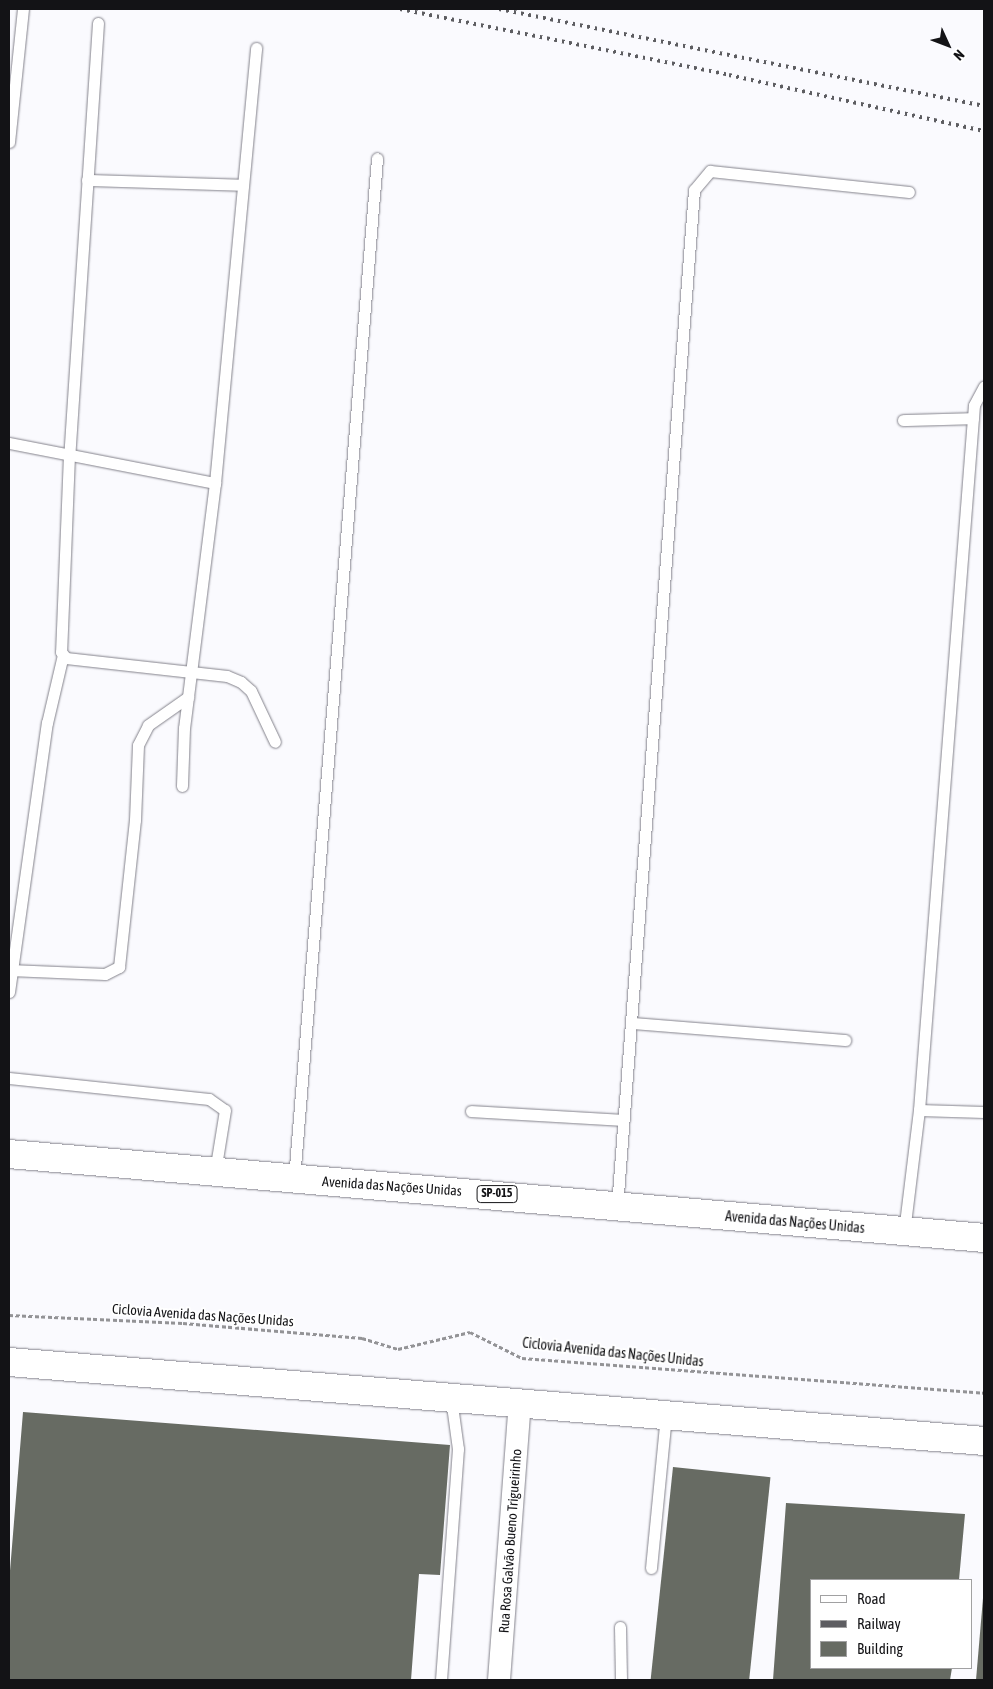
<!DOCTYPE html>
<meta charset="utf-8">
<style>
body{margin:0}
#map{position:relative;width:993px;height:1689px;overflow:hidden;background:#fafafe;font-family:"Asap Condensed",sans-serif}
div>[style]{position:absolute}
.building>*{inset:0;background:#676b63;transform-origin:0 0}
.path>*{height:3px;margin-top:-1.5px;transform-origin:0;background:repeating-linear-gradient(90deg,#939396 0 4px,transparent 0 6.5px)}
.roads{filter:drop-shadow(0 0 1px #83828b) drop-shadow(0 0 1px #83828b)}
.service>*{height:11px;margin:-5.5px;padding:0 5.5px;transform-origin:5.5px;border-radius:5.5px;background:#fff}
.minor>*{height:22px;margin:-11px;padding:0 11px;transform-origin:11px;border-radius:11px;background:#fff}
.trunk>*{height:28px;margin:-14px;padding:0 14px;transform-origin:14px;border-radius:14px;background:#fff}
.rail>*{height:4px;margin-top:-2px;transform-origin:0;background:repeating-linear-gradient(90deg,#5d5d61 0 2.5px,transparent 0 7.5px)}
span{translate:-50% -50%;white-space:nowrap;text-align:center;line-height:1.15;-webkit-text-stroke:4px #fff;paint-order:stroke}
.shield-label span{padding:1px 4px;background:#fff;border:1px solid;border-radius:4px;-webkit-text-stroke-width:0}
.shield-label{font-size:12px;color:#131316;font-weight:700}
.street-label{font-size:14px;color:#131316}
.frame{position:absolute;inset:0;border:10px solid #131316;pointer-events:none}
.legend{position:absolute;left:810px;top:1579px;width:162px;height:90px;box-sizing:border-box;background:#fff;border:1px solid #a1a1a2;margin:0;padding:6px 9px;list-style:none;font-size:15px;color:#131316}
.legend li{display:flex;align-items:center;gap:10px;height:25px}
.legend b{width:25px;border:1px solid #a1a1a2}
.north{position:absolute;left:923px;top:20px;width:50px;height:50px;-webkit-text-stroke:4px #fff;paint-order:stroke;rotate:133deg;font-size:14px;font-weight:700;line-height:20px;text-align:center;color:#131316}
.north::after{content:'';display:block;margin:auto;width:18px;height:22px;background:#131316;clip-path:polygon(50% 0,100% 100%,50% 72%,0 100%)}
</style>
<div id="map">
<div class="building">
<i style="clip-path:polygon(23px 1412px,450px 1445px,440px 1575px,419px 1574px,411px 1680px,9px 1680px,9px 1583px)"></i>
<i style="left:673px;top:1467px;width:98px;height:214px;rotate:6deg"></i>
<i style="clip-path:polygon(786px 1503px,965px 1514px,959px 1580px,812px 1580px,812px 1668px,952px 1668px,950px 1680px,773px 1680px)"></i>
<i style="clip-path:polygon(983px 1598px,984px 1680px,976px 1680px)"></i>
</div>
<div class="path">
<i style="left:9px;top:1315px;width:174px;rotate:2.6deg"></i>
<i style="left:183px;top:1323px;width:180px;rotate:4.8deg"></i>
<i style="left:362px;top:1338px;width:38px;rotate:17deg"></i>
<i style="left:398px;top:1349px;width:74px;rotate:-13.3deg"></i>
<i style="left:470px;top:1332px;width:58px;rotate:26.6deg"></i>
<i style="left:522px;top:1358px;width:463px;rotate:4.3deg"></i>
</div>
<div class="roads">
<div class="service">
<i style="left:98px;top:23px;width:433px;rotate:93.8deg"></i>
<i style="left:69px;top:455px;width:197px;rotate:92.3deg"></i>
<i style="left:61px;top:652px;width:8px;rotate:50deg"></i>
<i style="left:66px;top:658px;width:162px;rotate:6.4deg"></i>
<i style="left:227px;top:676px;width:15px;rotate:23deg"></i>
<i style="left:241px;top:682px;width:13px;rotate:42deg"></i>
<i style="left:251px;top:691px;width:56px;rotate:64.8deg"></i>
<i style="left:9px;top:142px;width:134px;rotate:-84deg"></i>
<i style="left:87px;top:180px;width:156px;rotate:1.8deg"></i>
<i style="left:903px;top:420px;width:70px;rotate:-1.6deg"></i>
<i style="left:9px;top:443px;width:210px;rotate:11deg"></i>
<i style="left:215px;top:483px;width:247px;rotate:97.2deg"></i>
<i style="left:184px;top:728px;width:58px;rotate:92deg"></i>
<i style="left:215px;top:483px;width:437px;rotate:-84.6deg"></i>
<i style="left:9px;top:970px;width:96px;rotate:2.4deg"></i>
<i style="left:105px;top:974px;width:16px;rotate:-27deg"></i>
<i style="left:119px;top:967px;width:148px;rotate:-83.8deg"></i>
<i style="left:135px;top:820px;width:75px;rotate:-87.7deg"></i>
<i style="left:138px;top:745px;width:22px;rotate:-63deg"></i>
<i style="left:148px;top:725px;width:49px;rotate:-35deg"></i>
<i style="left:9px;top:992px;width:272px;rotate:-82deg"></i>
<i style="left:47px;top:723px;width:70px;rotate:-76.8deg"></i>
<i style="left:632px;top:1023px;width:214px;rotate:4.6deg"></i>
<i style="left:9px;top:1078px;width:201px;rotate:6deg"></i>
<i style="left:209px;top:1099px;width:19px;rotate:35deg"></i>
<i style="left:225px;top:1110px;width:63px;rotate:99.2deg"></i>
<i style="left:919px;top:1110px;width:707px;rotate:-85.54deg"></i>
<i style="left:974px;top:405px;width:21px;rotate:-62deg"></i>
<i style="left:471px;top:1111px;width:152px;rotate:3.4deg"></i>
<i style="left:294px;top:1179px;width:1024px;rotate:-85.35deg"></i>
<i style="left:617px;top:1207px;width:1020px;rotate:-85.67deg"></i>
<i style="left:694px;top:190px;width:25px;rotate:-50deg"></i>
<i style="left:710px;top:171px;width:200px;rotate:6deg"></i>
<i style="left:904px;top:1232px;width:123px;rotate:-83deg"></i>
<i style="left:919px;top:1110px;width:65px;rotate:1.8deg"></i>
<i style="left:651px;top:1568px;width:155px;rotate:-84.4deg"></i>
<i style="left:620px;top:1627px;width:53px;rotate:88.9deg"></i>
<i style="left:441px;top:1680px;width:232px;rotate:-85.8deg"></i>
<i style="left:458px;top:1449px;width:51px;rotate:-97.8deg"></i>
</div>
<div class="minor">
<i style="left:499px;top:1680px;width:279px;rotate:-85.7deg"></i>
</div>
<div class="trunk">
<i style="left:9px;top:1154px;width:979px;rotate:4.92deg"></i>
<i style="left:9px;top:1362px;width:978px;rotate:4.63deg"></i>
</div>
</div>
<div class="rail">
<i style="left:400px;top:9px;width:336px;rotate:11.3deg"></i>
<i style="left:729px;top:75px;width:261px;rotate:12.4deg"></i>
<i style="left:499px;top:9px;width:495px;rotate:11.3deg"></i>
</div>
<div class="shield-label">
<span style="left:497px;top:1194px">SP-015</span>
</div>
<div class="street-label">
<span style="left:392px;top:1186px;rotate:4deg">Avenida das Nações Unidas</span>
<span style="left:795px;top:1222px;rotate:5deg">Avenida das Nações Unidas</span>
<span style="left:203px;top:1315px;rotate:4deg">Ciclovia Avenida das Nações Unidas</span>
<span style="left:613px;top:1352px;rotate:6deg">Ciclovia Avenida das Nações Unidas</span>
<span style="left:510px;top:1541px;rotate:-86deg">Rua Rosa Galvão Bueno Trigueirinho</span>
</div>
<div class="frame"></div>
<ul class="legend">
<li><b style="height:6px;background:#fff"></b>Road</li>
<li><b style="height:6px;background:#5d5d61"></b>Railway</li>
<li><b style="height:14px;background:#676b63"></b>Building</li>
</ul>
<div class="north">N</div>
</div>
